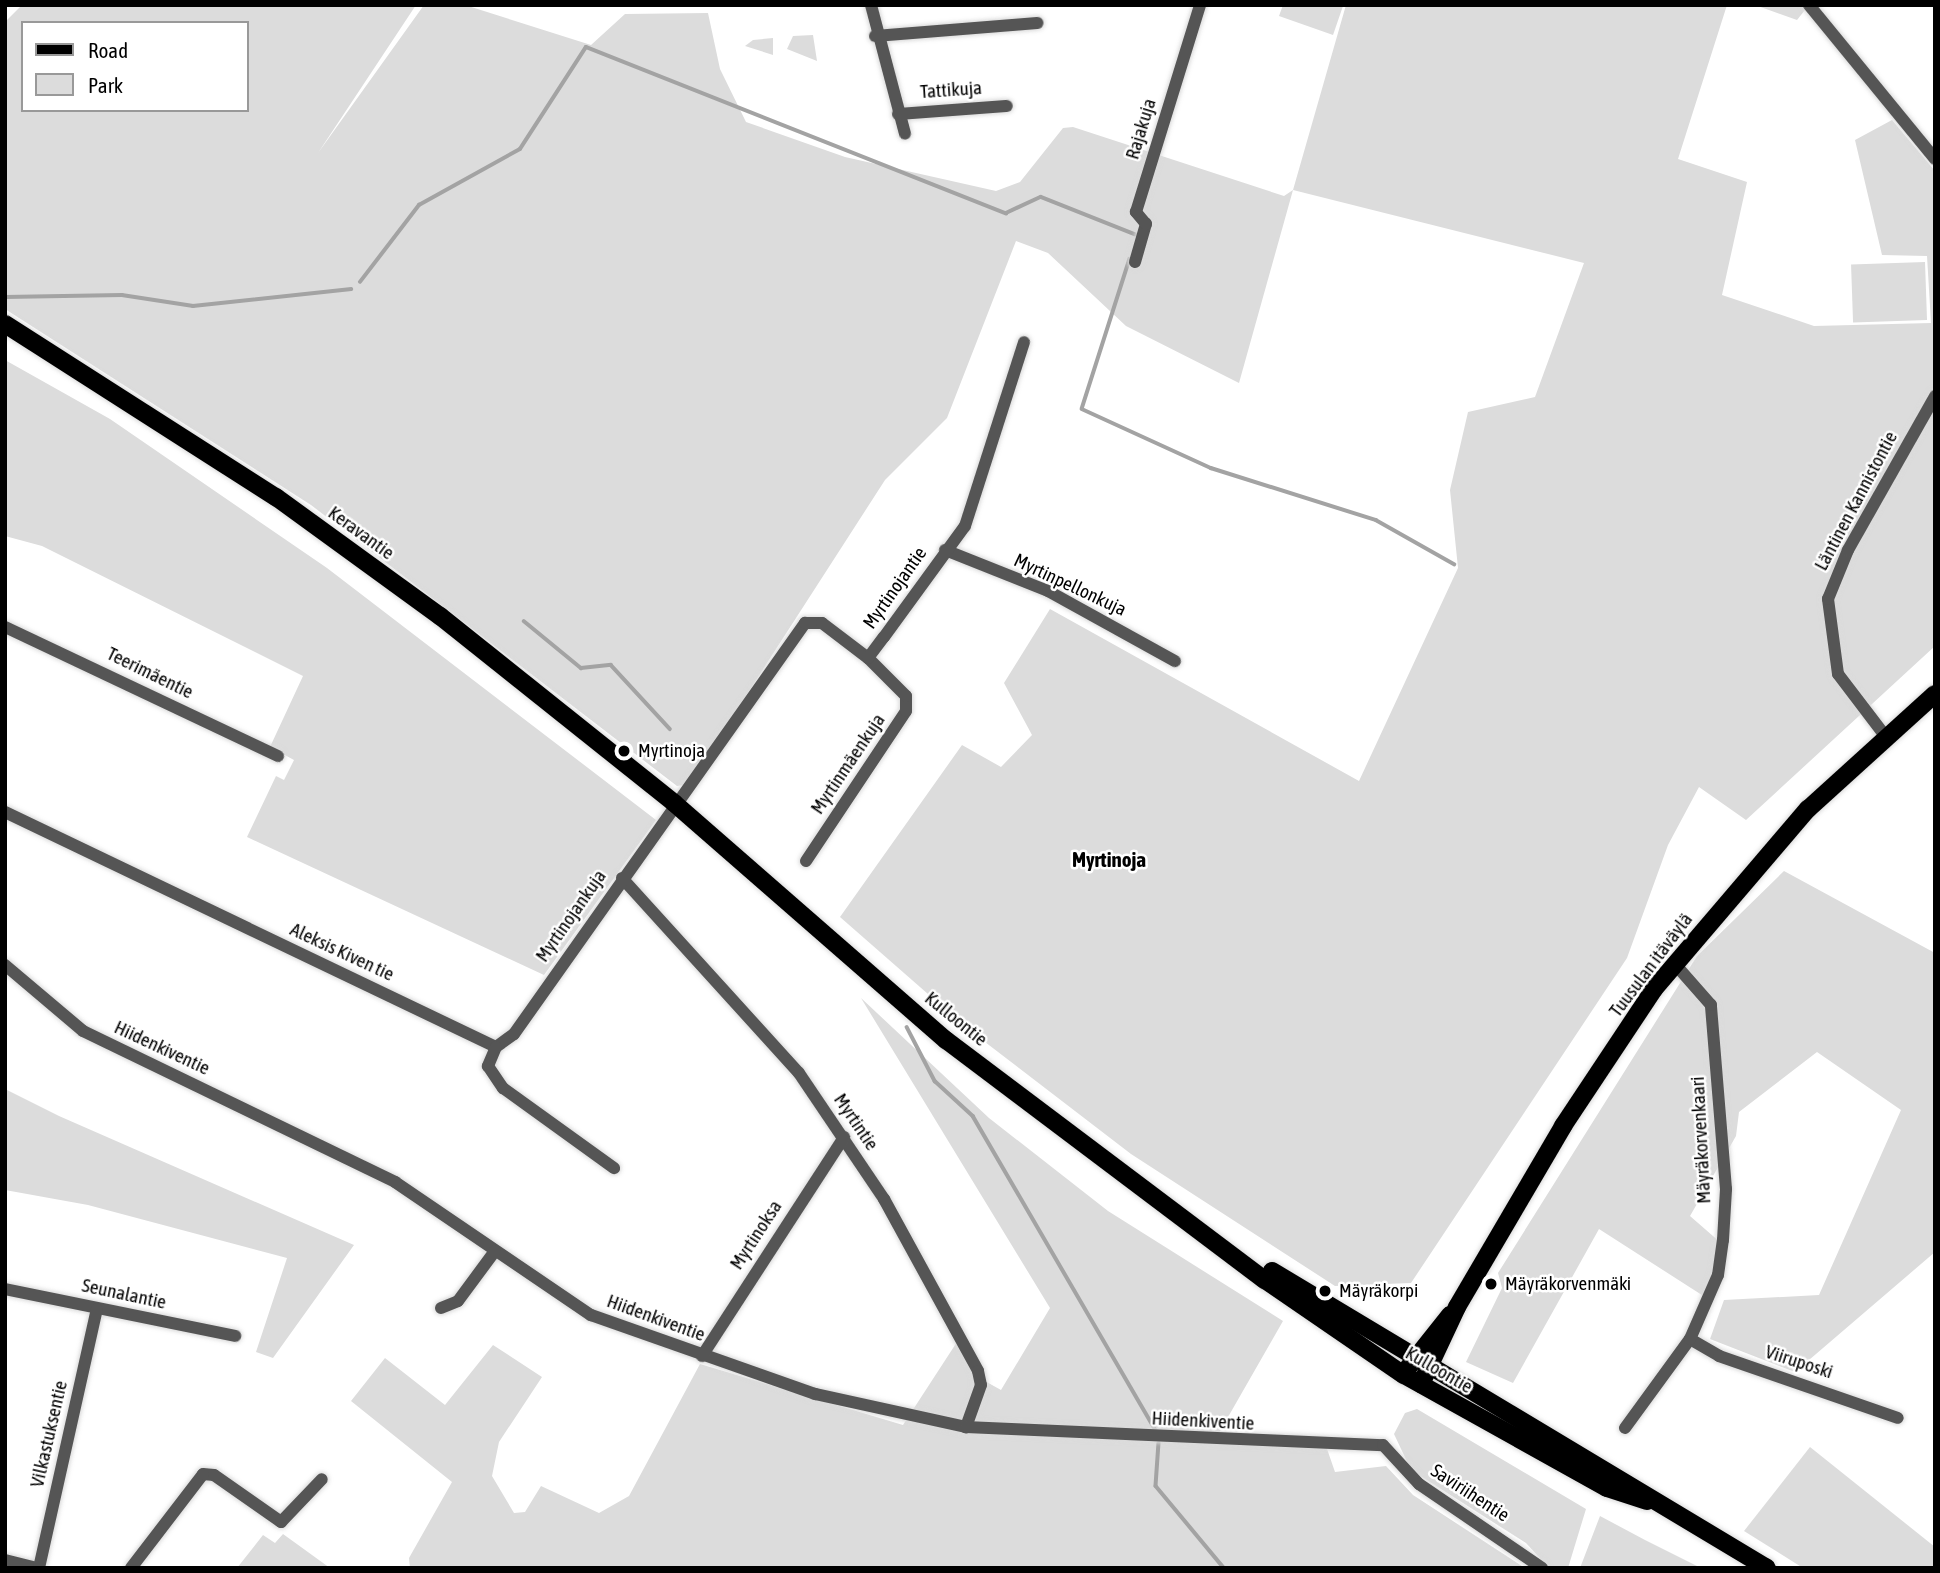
<!DOCTYPE html>
<meta charset="utf-8">
<style>
body{margin:0}
#map{position:relative;width:1940px;height:1573px;overflow:hidden;background:#fff;font-family:"Asap Condensed",sans-serif}
div>[style]{position:absolute}
.green>*{inset:0;background:#dcdcdc;transform-origin:0 0}
.stream>*{height:3.5px;margin:-1.75px;padding:0 1.75px;transform-origin:1.75px;border-radius:1.75px;background:#a3a3a3}
.roads{filter:drop-shadow(0 0 2px #dbdbdb) drop-shadow(0 0 2px #dbdbdb)}
.street>*{height:12px;margin:-6px;padding:0 6px;transform-origin:6px;border-radius:6px;background:#555}
.primary>*{height:18px;margin:-9px;padding:0 9px;transform-origin:9px;border-radius:9px;background:#000}
.dots>*{width:19px;height:19px;translate:-50% -50%;box-sizing:border-box;border:4px solid #fff;border-radius:50%}
span{translate:-50% -50%;white-space:nowrap;text-align:center;line-height:1.15;-webkit-text-stroke:5px #fff;paint-order:stroke}
.street-label{font-size:19px;color:#000}
.poi-label{font-size:19px;color:#000}
.left{translate:0 -50%;text-align:left}
.neighbourhood-label{font-size:21px;color:#000;font-weight:700}
.frame{position:absolute;inset:0;border:7px solid #000;pointer-events:none}
.legend{position:absolute;left:21px;top:21px;width:228px;height:91px;box-sizing:border-box;background:#fff;border:2px solid #999;margin:0;padding:9px 12px;list-style:none;font-size:21px;color:#000}
.legend li{display:flex;align-items:center;gap:14px;height:35px}
.legend b{width:35px;border:2px solid #999}
</style>
<div id="map">
<div class="green">
<i style="clip-path:polygon(evenodd,22px 5px,416px 5px,318px 153px,424px 5px,465px 5px,591px 45px,625px 14px,708px 13px,720px 69px,746px 122px,845px 157px,996px 191px,1020px 182px,1063px 128px,1073px 127px,1284px 196px,1293px 190px,1346px 5px,1727px 5px,1678px 159px,1747px 182px,1722px 295px,1814px 326px,1931px 323px,1927px 256px,1882px 255px,1855px 140px,1892px 120px,1935px 171px,1935px 646px,1746px 820px,1699px 787px,1668px 845px,1627px 958px,1411px 1283px,1335px 1286px,1131px 1154px,968px 1029px,840px 917px,962px 745px,1001px 767px,1032px 735px,1004px 683px,1050px 609px,1359px 781px,1458px 568px,1450px 490px,1468px 412px,1535px 397px,1584px 263px,1293px 190px,1239px 383px,1126px 326px,1048px 253px,1016px 241px,947px 418px,885px 480px,689px 784px,677px 786px,311px 505px,5px 309px,5px 22px,22px 5px,23px 23px,247px 23px,247px 110px,23px 110px,23px 23px)"></i>
<i style="clip-path:polygon(1283px 5px,1342px 5px,1343px 6px,1333px 35px,1279px 16px)"></i>
<i style="clip-path:polygon(1755px 5px,1809px 5px,1797px 20px)"></i>
<i style="clip-path:polygon(813px 35px,817px 61px,787px 49px,793px 36px)"></i>
<i style="clip-path:polygon(773px 38px,773px 55px,745px 46px,753px 40px)"></i>
<i style="left:1925px;top:262px;width:58px;height:74px;rotate:88deg"></i>
<i style="clip-path:polygon(5px 360px,110px 419px,327px 568px,656px 820px,544px 975px,247px 837px,276px 776px,284px 780px,294px 760px,270px 747px,303px 676px,42px 546px,5px 536px)"></i>
<i style="clip-path:polygon(1784px 871px,1935px 953px,1935px 1252px,1795px 1372px,1710px 1339px,1724px 1300px,1819px 1295px,1901px 1110px,1817px 1052px,1739px 1112px,1736px 1136px,1690px 1216px,1721px 1243px,1705px 1297px,1599px 1229px,1513px 1383px,1466px 1362px,1502px 1288px,1498px 1273px,1697px 956px)"></i>
<i style="clip-path:polygon(861px 998px,989px 1118px,1108px 1211px,1283px 1321px,1216px 1438px,1326px 1446px,1335px 1472px,1386px 1466px,1413px 1495px,1525px 1568px,410px 1568px,409px 1558px,452px 1482px,351px 1401px,385px 1358px,445px 1405px,493px 1345px,542px 1377px,499px 1442px,492px 1476px,514px 1513px,525px 1512px,541px 1486px,599px 1513px,629px 1496px,700px 1364px,903px 1425px,957px 1342px,974px 1375px,1001px 1390px,1050px 1308px)"></i>
<i style="clip-path:polygon(5px 1089px,59px 1116px,354px 1245px,273px 1358px,256px 1352px,287px 1258px,88px 1205px,5px 1190px)"></i>
<i style="clip-path:polygon(1417px 1409px,1586px 1509px,1568px 1568px,1549px 1568px,1526px 1543px,1411px 1470px,1394px 1434px,1405px 1413px)"></i>
<i style="clip-path:polygon(1810px 1447px,1935px 1547px,1935px 1568px,1803px 1568px,1744px 1531px)"></i>
<i style="clip-path:polygon(1600px 1516px,1645px 1540px,1701px 1568px,1580px 1568px)"></i>
<i style="clip-path:polygon(283px 1534px,330px 1568px,237px 1568px,263px 1535px,275px 1543px)"></i>
</div>
<div class="stream">
<i style="left:1130px;top:259px;width:157px;rotate:107.7deg"></i>
<i style="left:1082px;top:409px;width:142px;rotate:24.6deg"></i>
<i style="left:1211px;top:468px;width:173px;rotate:17.5deg"></i>
<i style="left:1376px;top:520px;width:90px;rotate:29.4deg"></i>
<i style="left:360px;top:282px;width:97px;rotate:-52.5deg"></i>
<i style="left:419px;top:205px;width:115px;rotate:-29deg"></i>
<i style="left:520px;top:149px;width:121px;rotate:-57.1deg"></i>
<i style="left:586px;top:47px;width:452px;rotate:21.6deg"></i>
<i style="left:1006px;top:213px;width:38px;rotate:-25deg"></i>
<i style="left:1041px;top:197px;width:103px;rotate:21.6deg"></i>
<i style="left:5px;top:297px;width:117px;rotate:-1deg"></i>
<i style="left:122px;top:295px;width:72px;rotate:8.8deg"></i>
<i style="left:193px;top:306px;width:159px;rotate:-6.1deg"></i>
<i style="left:524px;top:621px;width:74px;rotate:39.5deg"></i>
<i style="left:581px;top:668px;width:30px;rotate:-6deg"></i>
<i style="left:611px;top:665px;width:87px;rotate:47.3deg"></i>
<i style="left:907px;top:1027px;width:61px;rotate:62.6deg"></i>
<i style="left:935px;top:1081px;width:52px;rotate:42.6deg"></i>
<i style="left:973px;top:1116px;width:364px;rotate:59.8deg"></i>
<i style="left:1159px;top:1443px;width:43px;rotate:94deg"></i>
<i style="left:1156px;top:1486px;width:107px;rotate:50.3deg"></i>
</div>
<div class="roads">
<div class="street">
<i style="left:871px;top:5px;width:133px;rotate:75.2deg"></i>
<i style="left:1809px;top:5px;width:199px;rotate:50.7deg"></i>
<i style="left:875px;top:36px;width:163px;rotate:-4.6deg"></i>
<i style="left:898px;top:114px;width:109px;rotate:-4.2deg"></i>
<i style="left:1135px;top:262px;width:40px;rotate:-74deg"></i>
<i style="left:1146px;top:224px;width:16px;rotate:-130deg"></i>
<i style="left:1136px;top:212px;width:217px;rotate:-72.8deg"></i>
<i style="left:945px;top:550px;width:111px;rotate:21.7deg"></i>
<i style="left:1048px;top:591px;width:145px;rotate:28.9deg"></i>
<i style="left:5px;top:627px;width:302px;rotate:25.3deg"></i>
<i style="left:1886px;top:737px;width:79px;rotate:-127.3deg"></i>
<i style="left:1838px;top:674px;width:76px;rotate:-97.6deg"></i>
<i style="left:1828px;top:599px;width:53px;rotate:-67.8deg"></i>
<i style="left:1848px;top:550px;width:177px;rotate:-60.5deg"></i>
<i style="left:5px;top:812px;width:544px;rotate:25.58deg"></i>
<i style="left:806px;top:861px;width:180px;rotate:-56.3deg"></i>
<i style="left:906px;top:711px;width:15px;rotate:-90deg"></i>
<i style="left:906px;top:696px;width:54px;rotate:-135deg"></i>
<i style="left:622px;top:878px;width:263px;rotate:47.8deg"></i>
<i style="left:799px;top:1073px;width:152px;rotate:56deg"></i>
<i style="left:884px;top:1199px;width:196px;rotate:61.3deg"></i>
<i style="left:978px;top:1371px;width:14px;rotate:78deg"></i>
<i style="left:981px;top:1385px;width:45px;rotate:109.7deg"></i>
<i style="left:5px;top:965px;width:102px;rotate:40.2deg"></i>
<i style="left:83px;top:1031px;width:347px;rotate:25.8deg"></i>
<i style="left:395px;top:1182px;width:237px;rotate:34.2deg"></i>
<i style="left:591px;top:1315px;width:238px;rotate:19.4deg"></i>
<i style="left:815px;top:1394px;width:155px;rotate:12.3deg"></i>
<i style="left:966px;top:1427px;width:417px;rotate:2.5deg"></i>
<i style="left:1383px;top:1445px;width:53px;rotate:47.3deg"></i>
<i style="left:1419px;top:1484px;width:149px;rotate:34.3deg"></i>
<i style="left:496px;top:1047px;width:22px;rotate:-36deg"></i>
<i style="left:514px;top:1034px;width:504px;rotate:-54.7deg"></i>
<i style="left:805px;top:623px;width:17px"></i>
<i style="left:822px;top:623px;width:58px;rotate:37.3deg"></i>
<i style="left:868px;top:658px;width:26px;rotate:-53deg"></i>
<i style="left:884px;top:637px;width:137px;rotate:-53.9deg"></i>
<i style="left:965px;top:526px;width:193px;rotate:-72.2deg"></i>
<i style="left:496px;top:1047px;width:21px;rotate:113deg"></i>
<i style="left:488px;top:1066px;width:27px;rotate:56deg"></i>
<i style="left:503px;top:1088px;width:137px;rotate:35.8deg"></i>
<i style="left:5px;top:1289px;width:235px;rotate:11.5deg"></i>
<i style="left:441px;top:1308px;width:18px;rotate:-22deg"></i>
<i style="left:458px;top:1301px;width:62px;rotate:-53.5deg"></i>
<i style="left:1690px;top:1339px;width:34px;rotate:30deg"></i>
<i style="left:1719px;top:1356px;width:189px;rotate:19.1deg"></i>
<i style="left:702px;top:1356px;width:261px;rotate:-57deg"></i>
<i style="left:1625px;top:1428px;width:110px;rotate:-53.9deg"></i>
<i style="left:1690px;top:1339px;width:70px;rotate:-66.4deg"></i>
<i style="left:1718px;top:1275px;width:35px;rotate:-82deg"></i>
<i style="left:1723px;top:1240px;width:51px;rotate:-86.6deg"></i>
<i style="left:1726px;top:1189px;width:185px;rotate:-94.7deg"></i>
<i style="left:1711px;top:1005px;width:55px;rotate:-131.3deg"></i>
<i style="left:5px;top:1560px;width:33px;rotate:14deg"></i>
<i style="left:39px;top:1568px;width:265px;rotate:-77.4deg"></i>
<i style="left:131px;top:1568px;width:118px;rotate:-52.5deg"></i>
<i style="left:203px;top:1474px;width:11px;rotate:5deg"></i>
<i style="left:214px;top:1475px;width:82px;rotate:35deg"></i>
<i style="left:281px;top:1522px;width:59px;rotate:-46.4deg"></i>
</div>
<div class="primary">
<i style="left:5px;top:324px;width:322px;rotate:32.6deg"></i>
<i style="left:276px;top:497px;width:203px;rotate:36deg"></i>
<i style="left:440px;top:616px;width:300px;rotate:38.6deg"></i>
<i style="left:674px;top:803px;width:361px;rotate:41.1deg"></i>
<i style="left:946px;top:1040px;width:399px;rotate:37deg"></i>
<i style="left:1265px;top:1280px;width:168px;rotate:34.4deg"></i>
<i style="left:1404px;top:1375px;width:232px;rotate:29.1deg"></i>
<i style="left:1607px;top:1488px;width:42px;rotate:18deg"></i>
<i style="left:1272px;top:1271px;width:577px;rotate:30.96deg"></i>
<i style="left:1407px;top:1369px;width:69px;rotate:-51.5deg"></i>
<i style="left:1421px;top:1384px;width:85px;rotate:-64.9deg"></i>
<i style="left:1457px;top:1307px;width:210px;rotate:-59.6deg"></i>
<i style="left:1563px;top:1126px;width:164px;rotate:-56.4deg"></i>
<i style="left:1654px;top:989px;width:237px;rotate:-49.5deg"></i>
<i style="left:1808px;top:809px;width:171px;rotate:-42.2deg"></i>
</div>
</div>
<div class="dots">
<i style="left:624px;top:751px;background:#000"></i>
<i style="left:1491px;top:1284px;background:#000"></i>
<i style="left:1325px;top:1291px;background:#000"></i>
</div>
<div class="street-label">
<span style="left:951px;top:90px;rotate:-4deg">Tattikuja</span>
<span style="left:1141px;top:129px;rotate:-73deg">Rajakuja</span>
<span style="left:1856px;top:501px;rotate:-62deg">Läntinen Kannistontie</span>
<span style="left:361px;top:533px;rotate:36deg">Keravantie</span>
<span style="left:1070px;top:585px;rotate:25deg">Myrtinpellonkuja</span>
<span style="left:895px;top:588px;rotate:-55deg">Myrtinojantie</span>
<span style="left:150px;top:673px;rotate:26deg">Teerimäentie</span>
<span style="left:848px;top:764px;rotate:-56deg">Myrtinmäenkuja</span>
<span style="left:571px;top:916px;rotate:-55deg">Myrtinojankuja</span>
<span style="left:342px;top:952px;rotate:25deg">Aleksis Kiven tie</span>
<span style="left:1651px;top:965px;rotate:-53deg">Tuusulan itäväylä</span>
<span style="left:956px;top:1019px;rotate:39deg">Kulloontie</span>
<span style="left:162px;top:1048px;rotate:25deg">Hiidenkiventie</span>
<span style="left:856px;top:1122px;rotate:56deg">Myrtintie</span>
<span style="left:1701px;top:1140px;rotate:-93deg">Mäyräkorvenkaari</span>
<span style="left:756px;top:1235px;rotate:-57deg">Myrtinoksa</span>
<span style="left:124px;top:1294px;rotate:12deg">Seunalantie</span>
<span style="left:656px;top:1318px;rotate:20deg">Hiidenkiventie</span>
<span style="left:1799px;top:1362px;rotate:18deg">Viiruposki</span>
<span style="left:1439px;top:1370px;rotate:30deg">Kulloontie</span>
<span style="left:1203px;top:1421px;rotate:3deg">Hiidenkiventie</span>
<span style="left:49px;top:1434px;rotate:-77deg">Vilkastuksentie</span>
<span style="left:1470px;top:1493px;rotate:33deg">Saviriihentie</span>
</div>
<div class="poi-label">
<span class="left" style="left:638px;top:751px">Myrtinoja</span>
<span class="left" style="left:1505px;top:1284px">Mäyräkorvenmäki</span>
<span class="left" style="left:1339px;top:1291px">Mäyräkorpi</span>
</div>
<div class="neighbourhood-label">
<span style="left:1109px;top:859px">Myrtinoja</span>
</div>
<div class="frame"></div>
<ul class="legend">
<li><b style="height:9px;background:#000"></b>Road</li>
<li><b style="height:19px;background:#dcdcdc"></b>Park</li>
</ul>
</div>
